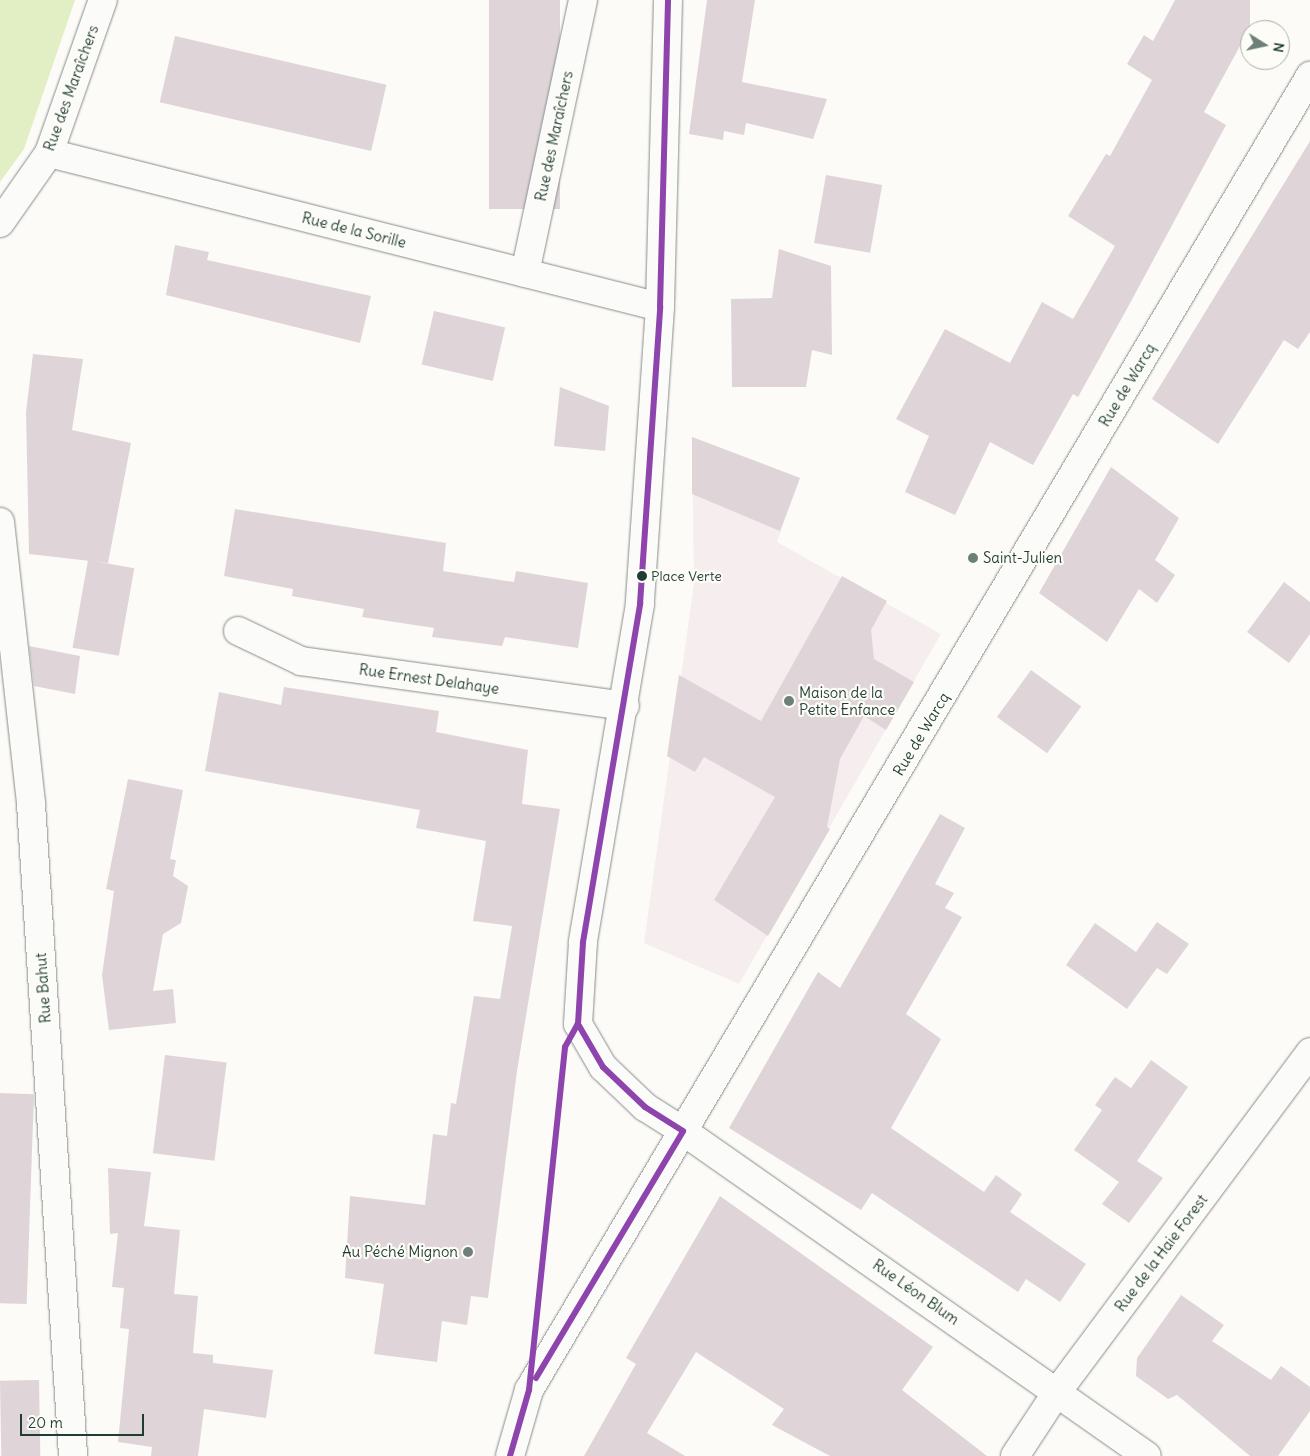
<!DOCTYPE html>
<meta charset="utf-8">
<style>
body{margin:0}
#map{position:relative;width:1310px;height:1456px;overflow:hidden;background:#fcfbf8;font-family:Delius,sans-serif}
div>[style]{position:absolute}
.built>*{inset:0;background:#f6edef}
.green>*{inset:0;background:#e2efc5}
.building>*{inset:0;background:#dfd5d9;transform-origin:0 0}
.roads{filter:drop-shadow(0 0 1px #888d8a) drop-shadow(0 0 1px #888d8a)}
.street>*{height:28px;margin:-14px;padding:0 14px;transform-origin:14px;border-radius:14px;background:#fbfbf9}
.secondary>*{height:28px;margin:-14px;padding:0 14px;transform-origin:14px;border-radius:14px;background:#fbfbf9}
.bus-1>*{height:6px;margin:-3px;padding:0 3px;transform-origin:3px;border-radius:3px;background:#8e44ad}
.dots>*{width:14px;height:14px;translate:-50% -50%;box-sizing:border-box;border:2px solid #fdfcf7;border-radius:50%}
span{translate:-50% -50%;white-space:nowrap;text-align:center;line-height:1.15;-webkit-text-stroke:4.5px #fdfcf7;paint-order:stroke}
.bus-label{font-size:14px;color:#1f3d34}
.left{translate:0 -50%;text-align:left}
.street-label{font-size:15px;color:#1f3d34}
.poi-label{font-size:15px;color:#1f3d34}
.right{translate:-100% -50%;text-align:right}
.north{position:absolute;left:1240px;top:20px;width:50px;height:50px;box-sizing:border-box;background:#fdfcf7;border:1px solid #a4b0a9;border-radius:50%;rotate:100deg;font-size:14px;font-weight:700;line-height:20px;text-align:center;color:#1f3d34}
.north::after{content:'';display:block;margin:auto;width:18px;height:22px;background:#6c8079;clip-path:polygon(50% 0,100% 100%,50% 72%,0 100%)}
.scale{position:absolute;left:20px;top:1414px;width:124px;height:22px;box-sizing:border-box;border:2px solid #1f3d34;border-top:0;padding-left:6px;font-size:15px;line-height:18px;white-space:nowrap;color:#1f3d34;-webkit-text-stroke:4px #fdfcf7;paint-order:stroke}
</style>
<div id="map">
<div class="built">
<i style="clip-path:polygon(692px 437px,800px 478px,777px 542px,941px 634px,739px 984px,644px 943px,694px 583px)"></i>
</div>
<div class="green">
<i style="clip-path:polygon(0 0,75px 0,24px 149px,0 182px)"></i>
</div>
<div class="building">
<i style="left:489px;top:0;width:71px;height:209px"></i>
<i style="clip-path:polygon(707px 0,755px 0,742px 82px,827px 99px,813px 139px,746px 123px,744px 135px,724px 131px,723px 140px,689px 134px)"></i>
<i style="clip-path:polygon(1175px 0,1250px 0,1250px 51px,1240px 46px,1204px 112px,1226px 125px,1128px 307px,1078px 397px,1073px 394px,1033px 465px,990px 442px,955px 515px,905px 492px,929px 436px,896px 419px,945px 329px,1010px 363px,1042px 302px,1073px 319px,1115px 246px,1068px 216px,1106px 154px,1110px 156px,1152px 80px,1127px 64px,1144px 35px,1153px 41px)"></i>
<i style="left:175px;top:36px;width:217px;height:68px;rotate:13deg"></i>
<i style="clip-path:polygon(1310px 141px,1310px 332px,1298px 349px,1284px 340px,1218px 444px,1152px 399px)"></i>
<i style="left:826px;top:175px;width:57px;height:69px;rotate:10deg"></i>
<i style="clip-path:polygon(175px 245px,209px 252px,207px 260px,371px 296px,360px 343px,166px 295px)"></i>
<i style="clip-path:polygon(779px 249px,831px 266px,832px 355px,812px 350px,806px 387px,732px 387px,731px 299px,772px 298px)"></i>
<i style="left:434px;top:311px;width:73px;height:55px;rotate:13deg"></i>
<i style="clip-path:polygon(33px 354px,83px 359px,72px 430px,131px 443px,108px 563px,29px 554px,26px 412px)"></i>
<i style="clip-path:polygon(560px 387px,609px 406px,605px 451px,554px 446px)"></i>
<i style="clip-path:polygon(692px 437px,800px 478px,780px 531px,692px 494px)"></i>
<i style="clip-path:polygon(1111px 467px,1179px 518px,1155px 560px,1175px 575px,1157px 603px,1139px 589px,1107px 642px,1039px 593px)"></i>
<i style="clip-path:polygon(235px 509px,446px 543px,443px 571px,514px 582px,516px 571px,588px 583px,578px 648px,505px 637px,502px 646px,432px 637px,434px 628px,362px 617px,364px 609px,292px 596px,293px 589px,224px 576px)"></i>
<i style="left:88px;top:560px;width:47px;height:89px;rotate:10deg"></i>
<i style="clip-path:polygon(842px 576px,887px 601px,871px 630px,874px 659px,914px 682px,886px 730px,864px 716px,840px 759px,827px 827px,830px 829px,768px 936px,714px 900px,775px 797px,704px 757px,695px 772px,667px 756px,679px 675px,761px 721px)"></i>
<i style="clip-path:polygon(1284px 582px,1310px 602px,1310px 634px,1289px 663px,1247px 632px)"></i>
<i style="clip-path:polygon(29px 646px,80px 656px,75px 694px,34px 686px)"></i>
<i style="left:1031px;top:670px;width:62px;height:58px;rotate:36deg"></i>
<i style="clip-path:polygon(284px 687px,439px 711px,436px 732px,528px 750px,522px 804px,560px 809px,517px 1071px,488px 1298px,471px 1296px,467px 1325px,442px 1321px,437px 1362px,374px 1354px,384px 1284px,345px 1278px,350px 1196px,425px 1205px,433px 1134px,447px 1136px,451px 1103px,456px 1104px,474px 996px,500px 999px,512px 926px,473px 921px,486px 841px,416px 828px,420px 810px,205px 771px,219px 692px,281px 705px)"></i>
<i style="clip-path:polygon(128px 779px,183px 790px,170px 859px,176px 860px,173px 876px,188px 886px,181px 923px,163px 934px,153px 991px,173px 989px,176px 1023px,109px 1030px,102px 975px,114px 891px,106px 889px)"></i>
<i style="clip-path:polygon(940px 814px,965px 828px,935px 884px,954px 893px,945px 908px,962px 917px,906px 1014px,941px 1039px,891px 1128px,984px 1192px,996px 1175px,1022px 1194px,1010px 1212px,1086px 1264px,1060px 1302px,1026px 1279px,1018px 1292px,872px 1193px,861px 1210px,729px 1128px,818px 972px,840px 988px)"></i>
<i style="clip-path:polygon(1157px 922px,1189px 944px,1167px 974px,1157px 968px,1127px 1009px,1066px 965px,1095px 923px,1136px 952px)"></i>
<i style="left:165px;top:1055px;width:62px;height:99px;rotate:7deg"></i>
<i style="clip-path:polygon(1151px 1060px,1188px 1087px,1137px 1161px,1163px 1178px,1129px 1223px,1102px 1204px,1119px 1182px,1074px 1150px,1102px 1110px,1095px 1105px,1115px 1077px,1131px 1088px)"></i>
<i style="left:0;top:1093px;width:34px;height:210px;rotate:2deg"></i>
<i style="clip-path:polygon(108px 1168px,151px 1172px,144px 1226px,180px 1230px,174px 1294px,198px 1296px,193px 1353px,213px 1355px,213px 1363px,273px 1370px,266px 1418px,204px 1409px,198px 1456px,151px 1456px,152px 1447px,118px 1442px,129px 1329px,120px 1328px,124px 1288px,112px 1287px,118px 1233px,110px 1234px)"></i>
<i style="clip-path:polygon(720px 1196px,933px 1347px,902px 1390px,987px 1456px,830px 1456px,772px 1425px,784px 1409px,696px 1352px,647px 1433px,685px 1456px,584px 1456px,636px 1364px,626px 1358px)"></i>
<i style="clip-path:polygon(1181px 1295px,1224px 1325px,1212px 1341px,1271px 1380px,1281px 1366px,1310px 1387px,1310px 1411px,1278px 1456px,1250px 1456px,1177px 1395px,1168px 1399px,1136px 1376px,1137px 1358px)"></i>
<i style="left:39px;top:1380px;width:76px;height:39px;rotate:89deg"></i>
</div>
<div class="roads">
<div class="street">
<i style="left:49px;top:153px;width:630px;rotate:14.15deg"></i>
<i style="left:0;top:223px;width:85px;rotate:-55deg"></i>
<i style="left:49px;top:153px;width:162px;rotate:-70.6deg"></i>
<i style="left:525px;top:273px;width:279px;rotate:-78deg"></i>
<i style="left:0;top:522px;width:284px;rotate:83.7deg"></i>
<i style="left:31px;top:804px;width:653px;rotate:86.31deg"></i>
<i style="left:238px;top:631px;width:70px;rotate:25.5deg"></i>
<i style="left:301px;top:661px;width:327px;rotate:7.9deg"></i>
<i style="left:683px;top:1131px;width:566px;rotate:35.01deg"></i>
<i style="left:1015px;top:1456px;width:77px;rotate:-56.7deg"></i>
<i style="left:1057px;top:1392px;width:424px;rotate:-53.3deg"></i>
</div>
<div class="secondary">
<i style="left:668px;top:0;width:307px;rotate:91.5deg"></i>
<i style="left:660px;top:307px;width:298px;rotate:93.9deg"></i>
<i style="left:640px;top:604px;width:343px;rotate:99.6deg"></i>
<i style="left:583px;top:942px;width:82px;rotate:93.5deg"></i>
<i style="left:578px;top:1024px;width:50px;rotate:59.8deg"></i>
<i style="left:603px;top:1067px;width:58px;rotate:43.6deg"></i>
<i style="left:645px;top:1107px;width:45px;rotate:32.3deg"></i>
<i style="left:510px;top:1456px;width:69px;rotate:-73.9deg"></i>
<i style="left:529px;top:1390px;width:1529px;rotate:-59.27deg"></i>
</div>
</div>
<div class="bus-1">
<i style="left:536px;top:1378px;width:287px;rotate:-59.2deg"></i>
<i style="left:683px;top:1131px;width:45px;rotate:-147.7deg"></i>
<i style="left:645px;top:1107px;width:58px;rotate:-136.4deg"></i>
<i style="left:603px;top:1067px;width:50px;rotate:-120.2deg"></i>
<i style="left:510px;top:1456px;width:69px;rotate:-73.9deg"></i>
<i style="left:529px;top:1390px;width:345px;rotate:-84deg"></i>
<i style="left:565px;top:1047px;width:26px;rotate:-61deg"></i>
<i style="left:578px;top:1024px;width:82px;rotate:-86.5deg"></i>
<i style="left:583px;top:942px;width:343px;rotate:-80.4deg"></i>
<i style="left:640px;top:604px;width:298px;rotate:-86.1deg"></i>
<i style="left:660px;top:307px;width:307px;rotate:-88.5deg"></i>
</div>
<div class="dots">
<i style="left:973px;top:558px;background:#6c8079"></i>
<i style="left:642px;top:576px;background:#1f3d34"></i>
<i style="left:789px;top:701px;background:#6c8079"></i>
<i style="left:468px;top:1252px;background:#6c8079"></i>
</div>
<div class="bus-label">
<span class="left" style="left:651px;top:576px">Place Verte</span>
</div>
<div class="street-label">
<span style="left:71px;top:88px;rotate:-70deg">Rue des Maraîchers</span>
<span style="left:554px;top:136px;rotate:-78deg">Rue des Maraîchers</span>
<span style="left:354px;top:230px;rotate:14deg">Rue de la Sorille</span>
<span style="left:1127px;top:385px;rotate:-59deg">Rue de Warcq</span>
<span style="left:429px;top:679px;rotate:8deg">Rue Ernest Delahaye</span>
<span style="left:921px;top:734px;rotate:-59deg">Rue de Warcq</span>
<span style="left:43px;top:988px;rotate:-94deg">Rue Bahut</span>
<span style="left:1161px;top:1253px;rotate:-53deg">Rue de la Haie Forest</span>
<span style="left:916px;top:1292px;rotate:35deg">Rue Léon Blum</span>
</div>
<div class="poi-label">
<span class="left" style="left:983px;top:558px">Saint-Julien</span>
<span class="left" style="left:799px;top:701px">Maison de la<br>Petite Enfance</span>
<span class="right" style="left:458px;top:1252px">Au Péché Mignon</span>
</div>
<div class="north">N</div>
<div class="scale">20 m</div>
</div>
